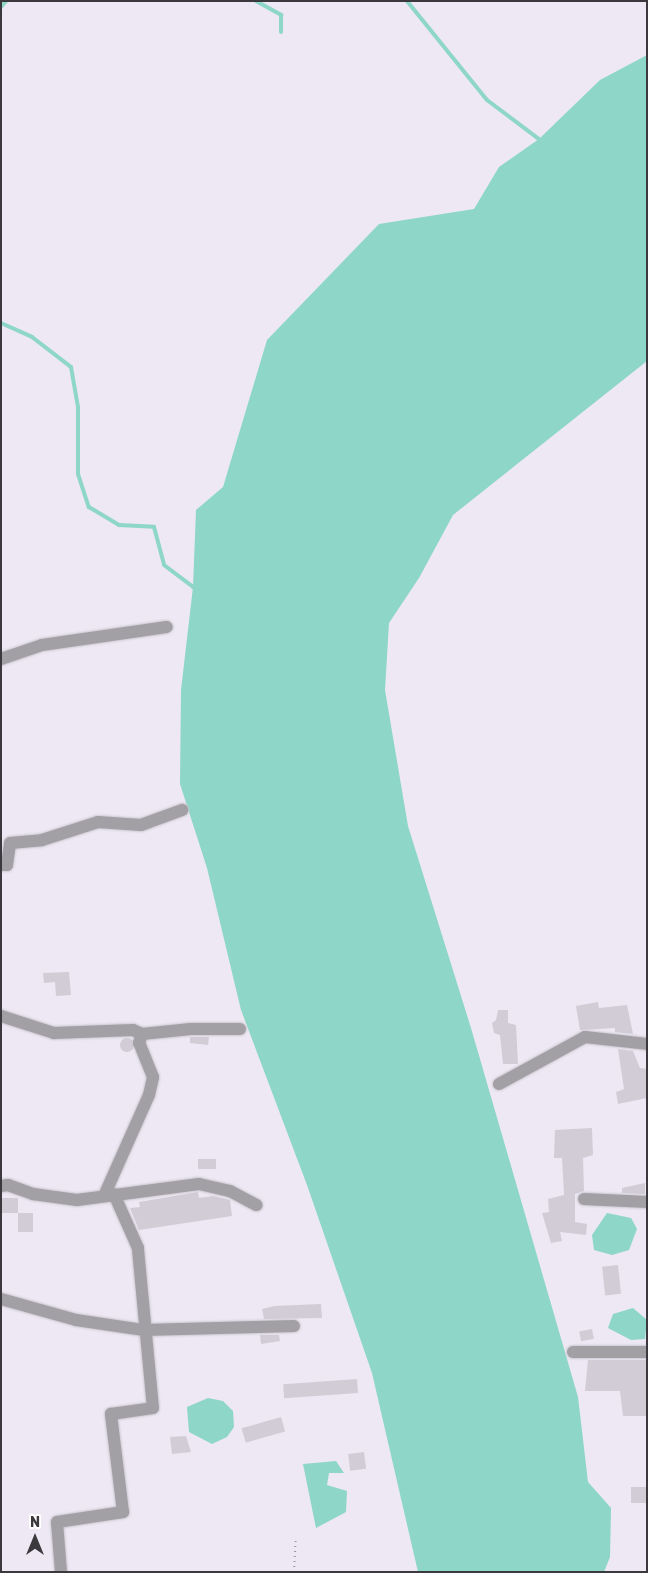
<!DOCTYPE html>
<style>
body{margin:0}
#map{position:relative;width:648px;height:1573px;overflow:hidden;background:#ede8f3;font-family:Rubik,sans-serif}
div>[style]{position:absolute}
.water>*{inset:0;background:#8dd6c8}
.stream>*{height:4px;margin:-2px;padding:0 2px;transform-origin:2px;border-radius:2px;background:#8dd6c8}
.building>*{inset:0;background:#d2ccd7;transform-origin:0 0}
.round{border-radius:50%}
.path>*{height:2px;margin-top:-1px;transform-origin:0;background:repeating-linear-gradient(90deg,#99959d 0 1px,transparent 0 5px)}
.roads{filter:drop-shadow(0 0 1px #c9c5cf) drop-shadow(0 0 1px #c9c5cf)}
.minor>*{height:12px;margin:-6px;padding:0 6px;transform-origin:6px;border-radius:6px;background:#a2a0a4}
span{translate:-50% -50%;white-space:nowrap;text-align:center;line-height:1.15;-webkit-text-stroke:4px #fff;paint-order:stroke}
.frame{position:absolute;inset:0;border:2px solid #3b393d;pointer-events:none}
.north{position:absolute;left:10px;top:1513px;width:50px;height:50px;-webkit-text-stroke:4px #fff;paint-order:stroke;rotate:0deg;font-size:14px;font-weight:700;line-height:20px;text-align:center;color:#3b393d}
.north::after{content:'';display:block;margin:auto;width:18px;height:22px;background:#3b393d;clip-path:polygon(50% 0,100% 100%,50% 72%,0 100%)}
</style>
<div id="map">
<div class="water">
<i style="clip-path:polygon(647px 55px,647px 361px,453px 515px,419px 578px,389px 623px,385px 690px,408px 826px,471px 1028px,578px 1397px,588px 1482px,611px 1508px,610px 1557px,604px 1572px,418px 1572px,372px 1373px,307px 1185px,241px 1010px,207px 868px,180px 784px,181px 690px,193px 587px,196px 510px,223px 487px,267px 340px,379px 224px,474px 209px,499px 167px,539px 139px,600px 80px)"></i>
<i style="clip-path:polygon(607px 1213px,631px 1218px,637px 1229px,629px 1250px,612px 1255px,594px 1250px,592px 1235px)"></i>
<i style="clip-path:polygon(633px 1308px,647px 1320px,645px 1339px,631px 1340px,608px 1328px,613px 1314px)"></i>
<i style="clip-path:polygon(208px 1398px,223px 1401px,233px 1411px,234px 1427px,227px 1437px,212px 1444px,189px 1432px,187px 1407px)"></i>
<i style="clip-path:polygon(336px 1461px,344px 1473px,329px 1473px,327px 1485px,347px 1491px,346px 1512px,316px 1528px,303px 1464px)"></i>
</div>
<div class="stream">
<i style="left:256px;top:1px;width:29px;rotate:29deg"></i>
<i style="left:281px;top:15px;width:17px;rotate:90deg"></i>
<i style="left:407px;top:1px;width:127px;rotate:51.1deg"></i>
<i style="left:487px;top:100px;width:65px;rotate:36.9deg"></i>
<i style="left:1px;top:7px;width:8px;rotate:-50deg"></i>
<i style="left:1px;top:323px;width:34px;rotate:24deg"></i>
<i style="left:32px;top:337px;width:49px;rotate:37.6deg"></i>
<i style="left:71px;top:367px;width:41px;rotate:80.1deg"></i>
<i style="left:78px;top:407px;width:67px;rotate:90deg"></i>
<i style="left:78px;top:474px;width:35px;rotate:72deg"></i>
<i style="left:89px;top:507px;width:35px;rotate:31deg"></i>
<i style="left:119px;top:525px;width:35px;rotate:3deg"></i>
<i style="left:154px;top:527px;width:39px;rotate:75deg"></i>
<i style="left:164px;top:565px;width:36px;rotate:37deg"></i>
<i style="left:193px;top:587px;width:4px;rotate:-27deg"></i>
</div>
<div class="building">
<i style="clip-path:polygon(69px 972px,71px 995px,56px 996px,55px 982px,44px 983px,43px 973px)"></i>
<i style="clip-path:polygon(598px 1002px,599px 1008px,627px 1005px,633px 1034px,615px 1032px,615px 1028px,580px 1030px,576px 1006px)"></i>
<i style="clip-path:polygon(498px 1010px,508px 1010px,508px 1023px,516px 1025px,518px 1064px,503px 1064px,500px 1035px,494px 1033px,492px 1023px,496px 1020px)"></i>
<i style="clip-path:polygon(190px 1037px,209px 1037px,208px 1045px,190px 1043px)"></i>
<i class="round" style="left:120px;top:1038px;width:14px;height:14px"></i>
<i style="clip-path:polygon(618px 1049px,633px 1051px,640px 1068px,647px 1069px,647px 1098px,618px 1104px,616px 1092px,624px 1089px)"></i>
<i style="clip-path:polygon(592px 1128px,593px 1155px,583px 1158px,584px 1191px,575px 1194px,575px 1222px,587px 1224px,586px 1235px,560px 1232px,562px 1241px,551px 1243px,542px 1213px,549px 1212px,548px 1199px,564px 1195px,562px 1158px,554px 1158px,555px 1130px)"></i>
<i style="left:198px;top:1159px;width:18px;height:10px"></i>
<i style="clip-path:polygon(645px 1183px,645px 1194px,622px 1193px,622px 1188px)"></i>
<i style="clip-path:polygon(198px 1192px,199px 1198px,213px 1196px,230px 1200px,232px 1216px,139px 1230px,130px 1208px,140px 1207px,139px 1202px)"></i>
<i style="left:1px;top:1198px;width:17px;height:15px"></i>
<i style="left:18px;top:1213px;width:15px;height:19px"></i>
<i style="left:618px;top:1265px;width:29px;height:16px;rotate:84deg"></i>
<i style="clip-path:polygon(321px 1304px,322px 1318px,264px 1319px,262px 1309px,274px 1306px)"></i>
<i style="left:592px;top:1329px;width:10px;height:13px;rotate:79deg"></i>
<i style="clip-path:polygon(260px 1335px,279px 1335px,280px 1341px,261px 1344px)"></i>
<i style="clip-path:polygon(588px 1360px,647px 1360px,647px 1416px,623px 1416px,620px 1391px,585px 1391px)"></i>
<i style="left:357px;top:1379px;width:14px;height:74px;rotate:86deg"></i>
<i style="left:281px;top:1417px;width:15px;height:41px;rotate:74deg"></i>
<i style="clip-path:polygon(186px 1436px,191px 1452px,172px 1454px,170px 1437px)"></i>
<i style="left:364px;top:1452px;width:17px;height:16px;rotate:83deg"></i>
<i style="left:631px;top:1487px;width:16px;height:16px"></i>
</div>
<div class="path">
<i style="left:294px;top:1572px;width:35px;rotate:-87deg"></i>
</div>
<div class="roads">
<div class="minor">
<i style="left:1px;top:659px;width:43px;rotate:-18.9deg"></i>
<i style="left:42px;top:645px;width:126px;rotate:-8.2deg"></i>
<i style="left:1px;top:865px;width:6px"></i>
<i style="left:7px;top:865px;width:22px;rotate:-82deg"></i>
<i style="left:10px;top:843px;width:32px;rotate:-5deg"></i>
<i style="left:42px;top:840px;width:59px;rotate:-17.8deg"></i>
<i style="left:98px;top:822px;width:43px;rotate:4deg"></i>
<i style="left:141px;top:825px;width:44px;rotate:-20.1deg"></i>
<i style="left:1px;top:1016px;width:56px;rotate:17.8deg"></i>
<i style="left:54px;top:1033px;width:79px;rotate:-2.2deg"></i>
<i style="left:133px;top:1030px;width:10px;rotate:24deg"></i>
<i style="left:499px;top:1084px;width:98px;rotate:-28.7deg"></i>
<i style="left:585px;top:1037px;width:62px;rotate:6.4deg"></i>
<i style="left:1px;top:1186px;width:7px;rotate:-8deg"></i>
<i style="left:8px;top:1185px;width:27px;rotate:20deg"></i>
<i style="left:33px;top:1194px;width:44px;rotate:7.8deg"></i>
<i style="left:77px;top:1200px;width:123px;rotate:-7.5deg"></i>
<i style="left:199px;top:1184px;width:32px;rotate:13deg"></i>
<i style="left:230px;top:1191px;width:30px;rotate:28deg"></i>
<i style="left:104px;top:1196px;width:111px;rotate:-66deg"></i>
<i style="left:149px;top:1095px;width:18px;rotate:-77deg"></i>
<i style="left:153px;top:1077px;width:37px;rotate:-112deg"></i>
<i style="left:139px;top:1043px;width:9px;rotate:-72deg"></i>
<i style="left:142px;top:1034px;width:49px;rotate:-5.8deg"></i>
<i style="left:191px;top:1029px;width:49px"></i>
<i style="left:584px;top:1199px;width:63px;rotate:2.7deg"></i>
<i style="left:1px;top:1299px;width:78px;rotate:15.6deg"></i>
<i style="left:76px;top:1320px;width:69px;rotate:8.4deg"></i>
<i style="left:144px;top:1330px;width:150px;rotate:-1.5deg"></i>
<i style="left:573px;top:1352px;width:74px"></i>
<i style="left:61px;top:1572px;width:50px;rotate:-94.6deg"></i>
<i style="left:57px;top:1522px;width:67px;rotate:-8.6deg"></i>
<i style="left:123px;top:1512px;width:99px;rotate:-97deg"></i>
<i style="left:111px;top:1414px;width:42px;rotate:-8.1deg"></i>
<i style="left:153px;top:1408px;width:161px;rotate:-95.4deg"></i>
<i style="left:138px;top:1248px;width:59px;rotate:-114deg"></i>
</div>
</div>
<div class="frame"></div>
<div class="north">N</div>
</div>
